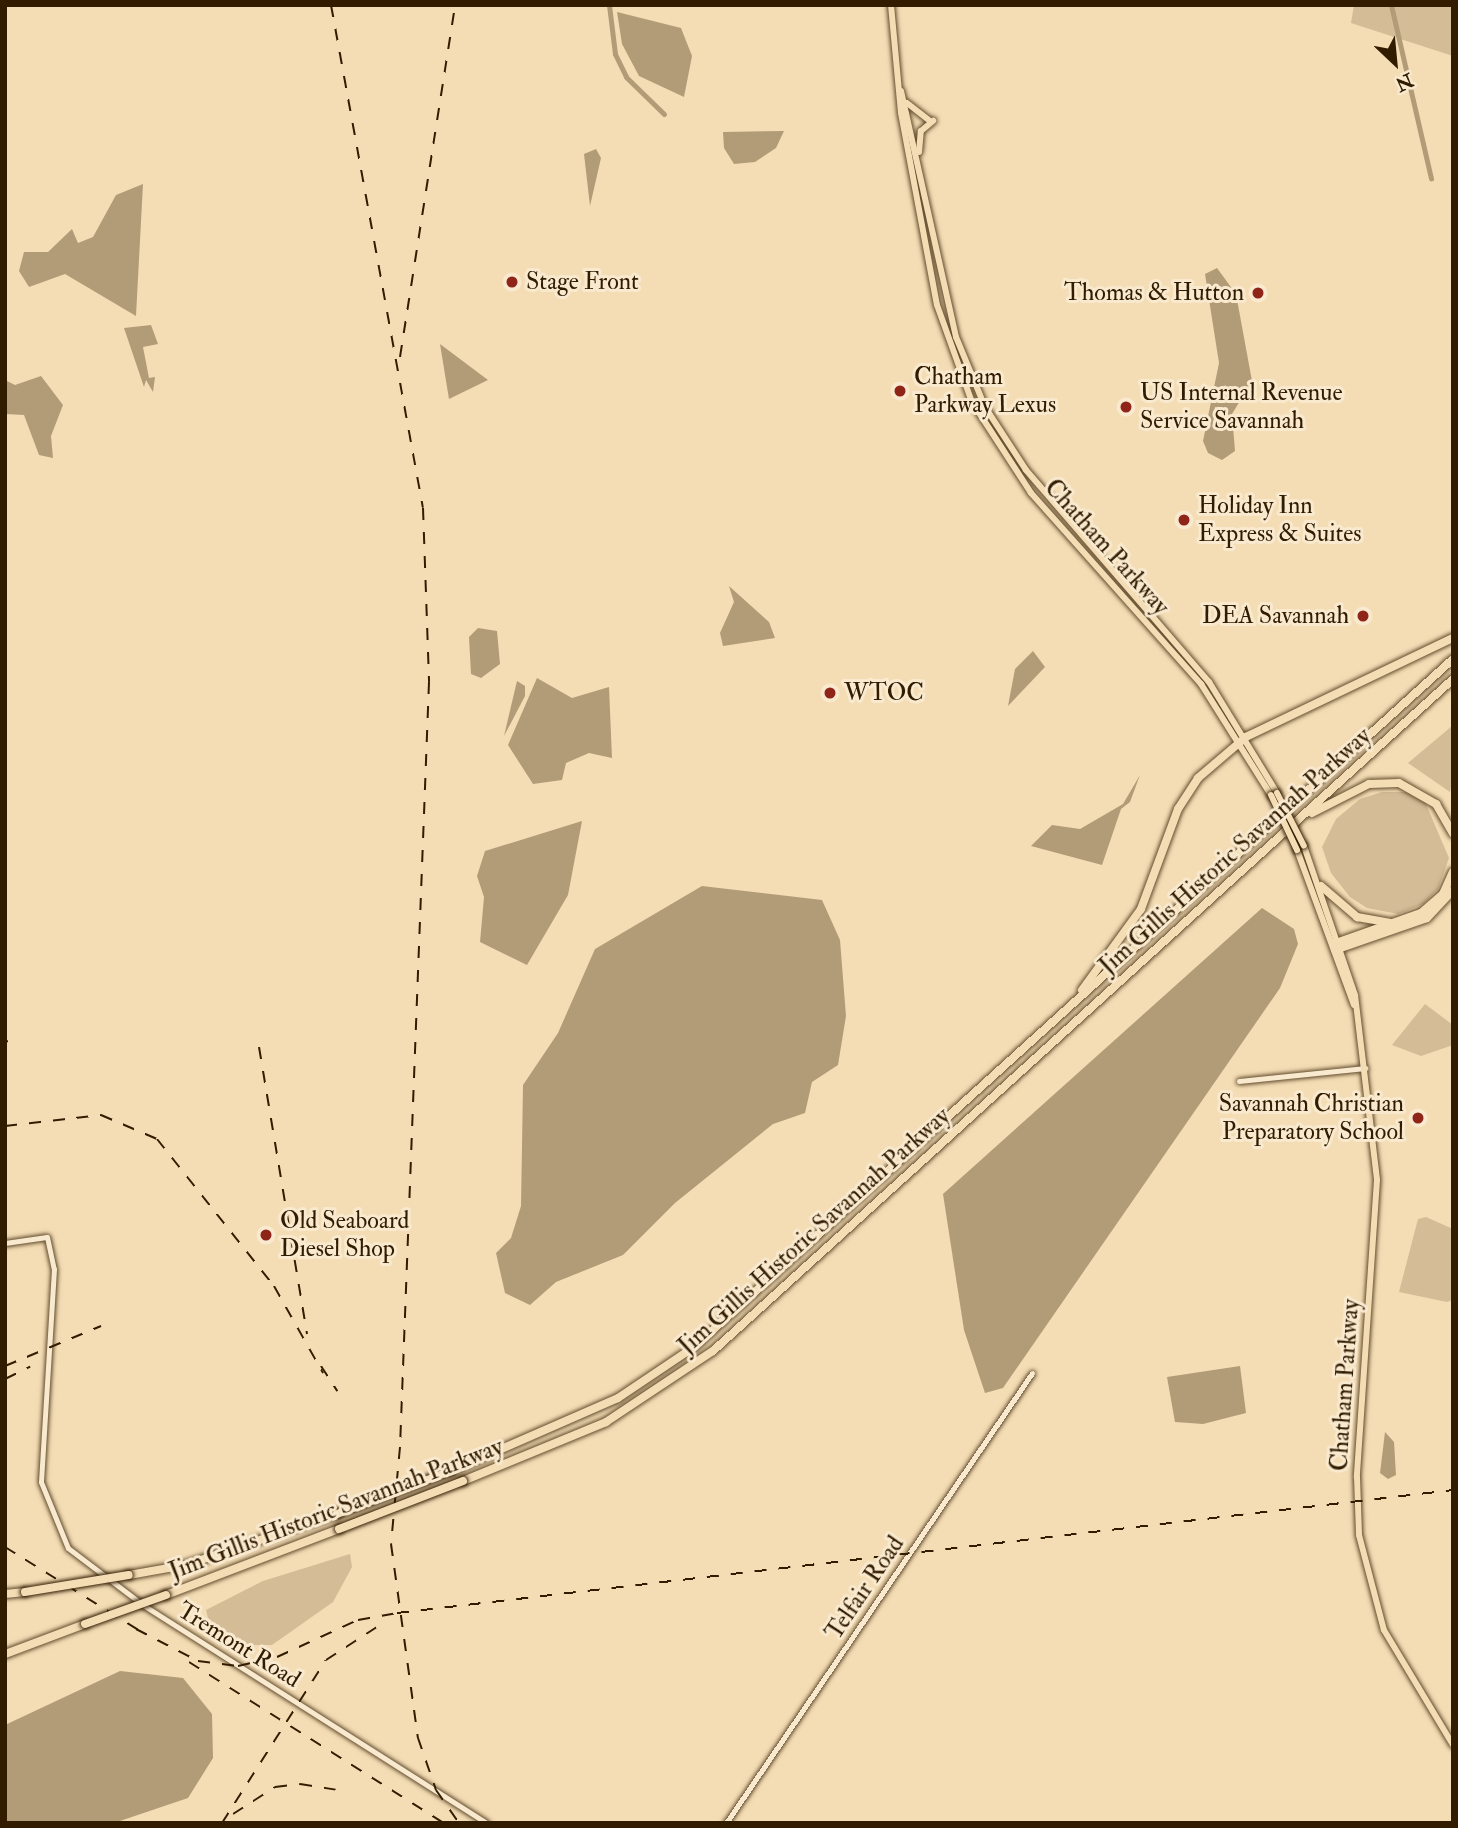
<!DOCTYPE html>
<style>
body{margin:0}
#map{position:relative;width:1458px;height:1828px;overflow:hidden;background:#f4ddb5;font-family:"IM FELL Double Pica",serif}
div>[style]{position:absolute}
.green>*{inset:0;background:#d3bc96}
.water>*{inset:0;background:#b29b77}
.canal>*{height:5px;margin:-2.5px;padding:0 2.5px;transform-origin:2.5px;border-radius:2.5px;background:#b29b77}
.roads{filter:drop-shadow(0 0 2px #624c2d) drop-shadow(0 0 2px #624c2d)}
.minor>*{height:5px;margin:-2.5px;padding:0 2.5px;transform-origin:2.5px;border-radius:2.5px;background:#f8e9cf}
.major>*{height:6px;margin:-3px;padding:0 3px;transform-origin:3px;border-radius:3px;background:#f4ddb5}
.highway>*{height:8px;margin:-4px;padding:0 4px;transform-origin:4px;border-radius:4px;background:#f4ddb5}
.rail>*{height:2px;margin-top:-1px;transform-origin:0;background:repeating-linear-gradient(90deg,#321c00 0 12px,transparent 0 24px)}
.bridges{filter:drop-shadow(0 0 2px #321c00) drop-shadow(0 0 2px #321c00)}
.major-bridge>*{height:6px;margin:-3px;padding:0 3px;transform-origin:3px;border-radius:3px;background:#f4ddb5}
.highway-bridge>*{height:8px;margin:-4px;padding:0 4px;transform-origin:4px;border-radius:4px;background:#f4ddb5}
.dots>*{width:19px;height:19px;translate:-50% -50%;box-sizing:border-box;border:4px solid #f8e9cf;border-radius:50%}
span{translate:-50% -50%;white-space:nowrap;text-align:center;line-height:1.15;-webkit-text-stroke:6px #f8e9cf;paint-order:stroke}
.poi-label{font-size:24px;color:#321c00}
.left{translate:0 -50%;text-align:left}
.right{translate:-100% -50%;text-align:right}
.street-label{font-size:24px;color:#321c00}
.frame{position:absolute;inset:0;border:7px solid #321c00;pointer-events:none}
.north{position:absolute;left:1360px;top:28px;width:70px;height:70px;-webkit-text-stroke:5px #f8e9cf;paint-order:stroke;rotate:154deg;font-size:19px;font-weight:700;line-height:28px;text-align:center;color:#321c00}
.north::after{content:'';display:block;margin:auto;width:24px;height:32px;background:#321c00;clip-path:polygon(50% 0,100% 100%,50% 72%,0 100%)}
</style>
<div id="map">
<div class="green">
<i style="clip-path:polygon(1354px 5px,1453px 5px,1453px 56px,1351px 23px)"></i>
<i style="clip-path:polygon(1452px 726px,1453px 779px,1450px 792px,1408px 763px)"></i>
<i style="clip-path:polygon(1382px 792px,1406px 792px,1425px 802px,1449px 858px,1438px 889px,1423px 904px,1398px 914px,1367px 908px,1350px 897px,1331px 873px,1322px 847px,1336px 819px,1360px 799px)"></i>
<i style="clip-path:polygon(1425px 1004px,1453px 1025px,1453px 1045px,1421px 1056px,1392px 1045px)"></i>
<i style="clip-path:polygon(1426px 1217px,1453px 1229px,1453px 1300px,1447px 1302px,1399px 1292px,1418px 1219px)"></i>
<i style="clip-path:polygon(350px 1554px,352px 1567px,333px 1602px,272px 1645px,244px 1645px,208px 1618px,206px 1610px,263px 1581px)"></i>
</div>
<div class="water">
<i style="clip-path:polygon(617px 12px,681px 28px,692px 56px,684px 97px,639px 76px,622px 44px)"></i>
<i style="clip-path:polygon(784px 131px,776px 148px,755px 162px,734px 164px,724px 148px,723px 132px)"></i>
<i style="clip-path:polygon(596px 149px,601px 158px,590px 206px,584px 154px)"></i>
<i style="clip-path:polygon(143px 184px,136px 316px,65px 274px,29px 287px,19px 271px,24px 252px,48px 252px,72px 229px,78px 243px,93px 237px,116px 195px)"></i>
<i style="clip-path:polygon(1217px 268px,1236px 294px,1252px 381px,1232px 414px,1235px 451px,1222px 460px,1208px 453px,1203px 441px,1219px 363px,1205px 274px)"></i>
<i style="clip-path:polygon(151px 325px,158px 344px,143px 347px,149px 378px,155px 377px,153px 392px,146px 380px,144px 387px,124px 328px)"></i>
<i style="clip-path:polygon(440px 344px,488px 380px,449px 399px)"></i>
<i style="clip-path:polygon(41px 376px,63px 405px,51px 436px,53px 458px,39px 455px,24px 415px,5px 414px,5px 380px,15px 385px)"></i>
<i style="clip-path:polygon(729px 586px,769px 622px,775px 638px,723px 646px,720px 633px,734px 602px)"></i>
<i style="clip-path:polygon(478px 628px,497px 631px,500px 664px,481px 678px,471px 674px,469px 637px)"></i>
<i style="clip-path:polygon(1033px 651px,1045px 667px,1008px 706px,1015px 669px)"></i>
<i style="clip-path:polygon(537px 678px,572px 698px,609px 687px,612px 758px,589px 753px,566px 763px,562px 780px,533px 784px,508px 745px)"></i>
<i style="clip-path:polygon(517px 681px,525px 686px,525px 696px,504px 736px)"></i>
<i style="clip-path:polygon(1140px 775px,1130px 802px,1121px 809px,1102px 865px,1031px 846px,1052px 825px,1080px 829px,1123px 804px)"></i>
<i style="clip-path:polygon(582px 821px,568px 895px,527px 965px,480px 942px,484px 897px,477px 876px,485px 851px)"></i>
<i style="clip-path:polygon(702px 886px,822px 900px,840px 940px,846px 1016px,838px 1065px,812px 1082px,805px 1113px,773px 1124px,675px 1203px,623px 1255px,556px 1282px,530px 1305px,505px 1293px,496px 1253px,511px 1238px,521px 1206px,523px 1085px,558px 1033px,595px 949px)"></i>
<i style="clip-path:polygon(1262px 908px,1294px 929px,1298px 944px,1280px 988px,1003px 1388px,985px 1393px,964px 1330px,943px 1194px)"></i>
<i style="clip-path:polygon(1240px 1366px,1246px 1413px,1203px 1424px,1175px 1422px,1167px 1377px)"></i>
<i style="clip-path:polygon(1385px 1432px,1394px 1442px,1396px 1475px,1388px 1479px,1380px 1473px)"></i>
<i style="clip-path:polygon(120px 1671px,183px 1678px,212px 1714px,213px 1758px,188px 1798px,114px 1823px,5px 1823px,5px 1725px)"></i>
</div>
<div class="canal">
<i style="left:609px;top:5px;width:49px;rotate:83deg"></i>
<i style="left:615px;top:54px;width:25px;rotate:64deg"></i>
<i style="left:626px;top:77px;width:53px;rotate:44.2deg"></i>
<i style="left:1391px;top:5px;width:178px;rotate:77deg"></i>
</div>
<div class="roads">
<div class="minor">
<i style="left:1239px;top:1081px;width:127px;rotate:-5.9deg"></i>
<i style="left:5px;top:1243px;width:42px;rotate:-8.1deg"></i>
<i style="left:47px;top:1237px;width:33px;rotate:78deg"></i>
<i style="left:54px;top:1269px;width:213px;rotate:93.5deg"></i>
<i style="left:41px;top:1482px;width:71px;rotate:67.8deg"></i>
<i style="left:68px;top:1548px;width:94px;rotate:37.2deg"></i>
<i style="left:143px;top:1605px;width:407px;rotate:32.4deg"></i>
<i style="left:726px;top:1823px;width:544px;rotate:-55.78deg"></i>
</div>
<div class="major">
<i style="left:891px;top:5px;width:108px;rotate:84.7deg"></i>
<i style="left:901px;top:113px;width:195px;rotate:79.4deg"></i>
<i style="left:937px;top:305px;width:103px;rotate:70.2deg"></i>
<i style="left:972px;top:402px;width:108px;rotate:57deg"></i>
<i style="left:1031px;top:493px;width:256px;rotate:48.3deg"></i>
<i style="left:1201px;top:684px;width:131px;rotate:57.8deg"></i>
<i style="left:901px;top:91px;width:252px;rotate:77.4deg"></i>
<i style="left:956px;top:337px;width:76px;rotate:67.5deg"></i>
<i style="left:985px;top:407px;width:75px;rotate:56.9deg"></i>
<i style="left:1026px;top:470px;width:280px;rotate:49.2deg"></i>
<i style="left:1209px;top:682px;width:130px;rotate:58.5deg"></i>
<i style="left:907px;top:103px;width:29px;rotate:38deg"></i>
<i style="left:919px;top:152px;width:21px;rotate:-85deg"></i>
<i style="left:921px;top:131px;width:16px;rotate:-40deg"></i>
<i style="left:1304px;top:846px;width:157px;rotate:71.1deg"></i>
<i style="left:1355px;top:995px;width:186px;rotate:83.2deg"></i>
<i style="left:1377px;top:1180px;width:298px;rotate:93.9deg"></i>
<i style="left:1357px;top:1477px;width:58px;rotate:88deg"></i>
<i style="left:1359px;top:1535px;width:98px;rotate:75.3deg"></i>
<i style="left:1384px;top:1630px;width:134px;rotate:59deg"></i>
<i style="left:1297px;top:850px;width:165px;rotate:69.8deg"></i>
</div>
<div class="highway">
<i style="left:1312px;top:813px;width:64px;rotate:-27deg"></i>
<i style="left:1369px;top:784px;width:30px;rotate:-2deg"></i>
<i style="left:1399px;top:783px;width:43px;rotate:29.6deg"></i>
<i style="left:1436px;top:804px;width:34px;rotate:60deg"></i>
<i style="left:1321px;top:886px;width:48px;rotate:40.7deg"></i>
<i style="left:1357px;top:917px;width:34px;rotate:10deg"></i>
<i style="left:1333px;top:944px;width:93px;rotate:-19.4deg"></i>
<i style="left:1421px;top:913px;width:29px;rotate:-41deg"></i>
<i style="left:1443px;top:894px;width:24px;rotate:-66deg"></i>
<i style="left:1335px;top:950px;width:97px;rotate:-19.2deg"></i>
<i style="left:1427px;top:918px;width:38px;rotate:-47deg"></i>
<i style="left:1082px;top:990px;width:100px;rotate:-53.9deg"></i>
<i style="left:1141px;top:909px;width:107px;rotate:-69.7deg"></i>
<i style="left:1178px;top:809px;width:37px;rotate:-57deg"></i>
<i style="left:1198px;top:778px;width:63px;rotate:-40.5deg"></i>
<i style="left:1246px;top:737px;width:229px;rotate:-25.6deg"></i>
<i style="left:451px;top:1471px;width:182px;rotate:-23.6deg"></i>
<i style="left:618px;top:1398px;width:92px;rotate:-33.9deg"></i>
<i style="left:694px;top:1347px;width:1024px;rotate:-42.19deg"></i>
<i style="left:463px;top:1481px;width:155px;rotate:-22.4deg"></i>
<i style="left:606px;top:1422px;width:128px;rotate:-33.6deg"></i>
<i style="left:713px;top:1351px;width:1000px;rotate:-42.24deg"></i>
<i style="left:129px;top:1575px;width:58px;rotate:-10deg"></i>
<i style="left:186px;top:1565px;width:159px;rotate:-18.7deg"></i>
<i style="left:5px;top:1594px;width:20px;rotate:-6deg"></i>
<i style="left:166px;top:1595px;width:185px;rotate:-20.9deg"></i>
<i style="left:5px;top:1654px;width:85px;rotate:-20.6deg"></i>
</div>
</div>
<div class="rail">
<i style="left:331px;top:5px;width:511px;rotate:79.64deg"></i>
<i style="left:423px;top:508px;width:174px;rotate:88deg"></i>
<i style="left:429px;top:682px;width:766px;rotate:92.17deg"></i>
<i style="left:400px;top:1447px;width:97px;rotate:95.3deg"></i>
<i style="left:391px;top:1544px;width:196px;rotate:82.1deg"></i>
<i style="left:418px;top:1738px;width:55px;rotate:70.9deg"></i>
<i style="left:436px;top:1790px;width:40px;rotate:55.1deg"></i>
<i style="left:400px;top:357px;width:356px;rotate:-81.1deg"></i>
<i style="left:5px;top:1042px;width:3px;rotate:-18deg"></i>
<i style="left:259px;top:1047px;width:291px;rotate:80.5deg"></i>
<i style="left:5px;top:1126px;width:97px;rotate:-6.5deg"></i>
<i style="left:101px;top:1115px;width:61px;rotate:23.2deg"></i>
<i style="left:157px;top:1139px;width:188px;rotate:51.5deg"></i>
<i style="left:274px;top:1286px;width:100px;rotate:60.6deg"></i>
<i style="left:5px;top:1366px;width:104px;rotate:-22.6deg"></i>
<i style="left:321px;top:1366px;width:30px;rotate:57deg"></i>
<i style="left:5px;top:1379px;width:28px;rotate:-26deg"></i>
<i style="left:5px;top:1547px;width:165px;rotate:31.9deg"></i>
<i style="left:136px;top:1629px;width:70px;rotate:27.3deg"></i>
<i style="left:198px;top:1661px;width:40px;rotate:7.1deg"></i>
<i style="left:238px;top:1666px;width:40px;rotate:-13deg"></i>
<i style="left:277px;top:1657px;width:89px;rotate:-24.6deg"></i>
<i style="left:358px;top:1620px;width:40px;rotate:-10deg"></i>
<i style="left:397px;top:1613px;width:1063px;rotate:-6.64deg"></i>
<i style="left:189px;top:1662px;width:302px;rotate:32.3deg"></i>
<i style="left:233px;top:1814px;width:50px;rotate:-32.7deg"></i>
<i style="left:275px;top:1787px;width:25px;rotate:-7deg"></i>
<i style="left:300px;top:1784px;width:36px;rotate:9deg"></i>
<i style="left:222px;top:1823px;width:193px;rotate:-57.5deg"></i>
<i style="left:326px;top:1660px;width:68px;rotate:-33deg"></i>
</div>
<div class="bridges">
<div class="major-bridge">
<i style="left:1277px;top:793px;width:59px;rotate:63deg"></i>
<i style="left:1271px;top:795px;width:61px;rotate:64.7deg"></i>
</div>
<div class="highway-bridge">
<i style="left:337px;top:1514px;width:122px;rotate:-20.7deg"></i>
<i style="left:339px;top:1529px;width:133px;rotate:-21.2deg"></i>
<i style="left:25px;top:1592px;width:105px;rotate:-9.3deg"></i>
<i style="left:85px;top:1624px;width:86px;rotate:-19.7deg"></i>
</div>
</div>
<div class="dots">
<i style="left:512px;top:282px;background:#8f2418"></i>
<i style="left:1258px;top:293px;background:#8f2418"></i>
<i style="left:900px;top:391px;background:#8f2418"></i>
<i style="left:1126px;top:407px;background:#8f2418"></i>
<i style="left:1184px;top:520px;background:#8f2418"></i>
<i style="left:1363px;top:616px;background:#8f2418"></i>
<i style="left:830px;top:693px;background:#8f2418"></i>
<i style="left:1418px;top:1118px;background:#8f2418"></i>
<i style="left:266px;top:1235px;background:#8f2418"></i>
</div>
<div class="poi-label">
<span class="left" style="left:526px;top:282px">Stage Front</span>
<span class="right" style="left:1244px;top:293px">Thomas &amp; Hutton</span>
<span class="left" style="left:914px;top:391px">Chatham<br>Parkway Lexus</span>
<span class="left" style="left:1140px;top:407px">US Internal Revenue<br>Service Savannah</span>
<span class="left" style="left:1198px;top:520px">Holiday Inn<br>Express &amp; Suites</span>
<span class="right" style="left:1349px;top:616px">DEA Savannah</span>
<span class="left" style="left:844px;top:693px">WTOC</span>
<span class="right" style="left:1404px;top:1118px">Savannah Christian<br>Preparatory School</span>
<span class="left" style="left:280px;top:1235px">Old Seaboard<br>Diesel Shop</span>
</div>
<div class="street-label">
<span style="left:1107px;top:547px;rotate:48deg">Chatham Parkway</span>
<span style="left:1235px;top:851px;rotate:-42deg">Jim Gillis Historic Savannah Parkway</span>
<span style="left:814px;top:1231px;rotate:-42deg">Jim Gillis Historic Savannah Parkway</span>
<span style="left:1345px;top:1385px;rotate:-86deg">Chatham Parkway</span>
<span style="left:336px;top:1509px;rotate:-21deg">Jim Gillis Historic Savannah Parkway</span>
<span style="left:865px;top:1588px;rotate:-56deg">Telfair Road</span>
<span style="left:239px;top:1645px;rotate:32deg">Tremont Road</span>
</div>
<div class="frame"></div>
<div class="north">N</div>
</div>
